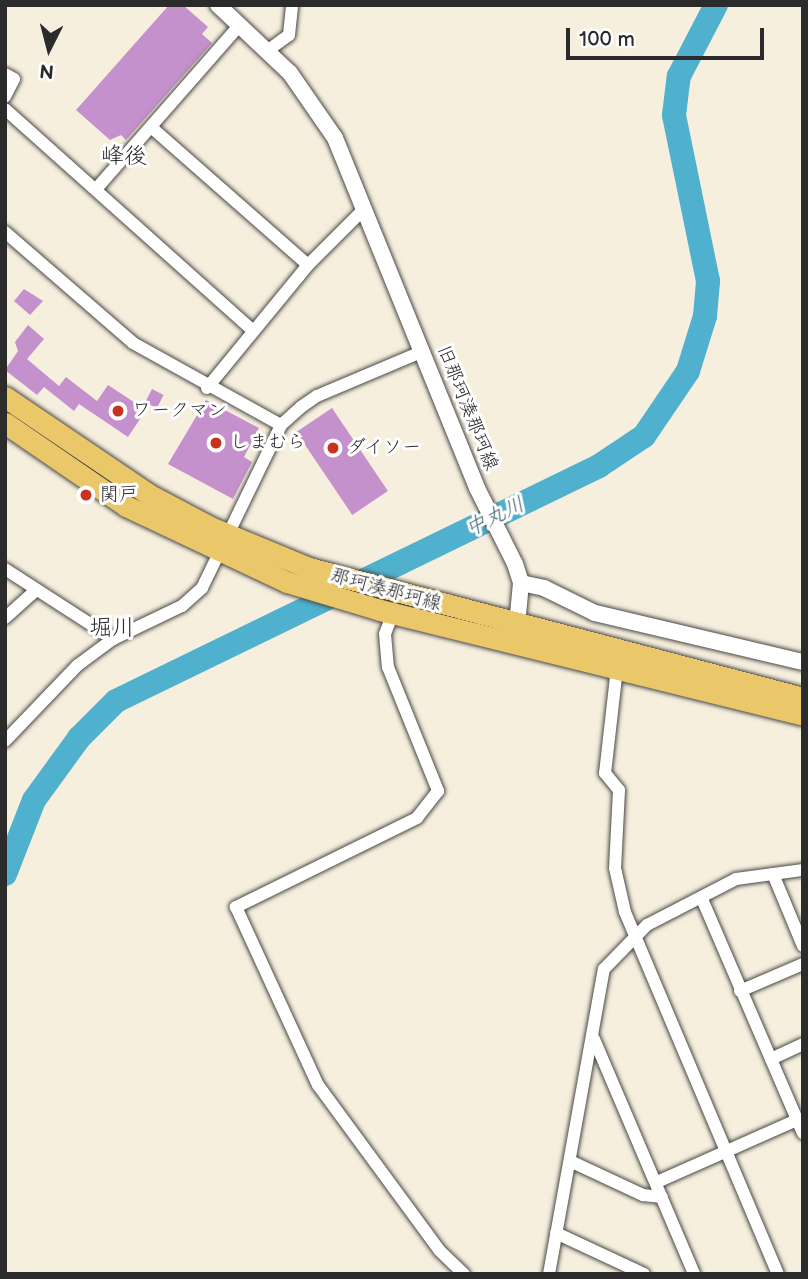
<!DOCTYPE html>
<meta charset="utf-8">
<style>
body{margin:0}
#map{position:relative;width:808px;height:1279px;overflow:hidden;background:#f7efde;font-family:"Balsamiq Sans","Klee One",sans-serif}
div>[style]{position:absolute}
.water>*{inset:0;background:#4fb1ce}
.river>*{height:24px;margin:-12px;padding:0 12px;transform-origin:12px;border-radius:12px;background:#4fb1ce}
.building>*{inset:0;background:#c591cd;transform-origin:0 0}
.roads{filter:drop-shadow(0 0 2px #4a4846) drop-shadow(0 0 2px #4a4846)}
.minor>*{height:12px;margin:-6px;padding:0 6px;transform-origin:6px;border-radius:6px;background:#fff}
.tertiary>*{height:16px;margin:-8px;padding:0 8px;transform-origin:8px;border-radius:8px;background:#fff}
.primary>*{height:21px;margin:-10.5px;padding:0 10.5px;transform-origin:10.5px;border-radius:10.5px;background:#eac769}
.dots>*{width:19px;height:19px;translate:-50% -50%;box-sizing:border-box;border:4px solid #fff;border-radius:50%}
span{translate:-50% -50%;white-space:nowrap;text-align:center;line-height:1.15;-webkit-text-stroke:6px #fff;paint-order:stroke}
.street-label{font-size:19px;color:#2b2b2b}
.poi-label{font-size:19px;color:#2b2b2b}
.left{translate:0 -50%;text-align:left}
.water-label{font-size:21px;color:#39616c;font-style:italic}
.quarter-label{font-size:23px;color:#2b2b2b}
.frame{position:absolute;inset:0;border:7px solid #2b2b2b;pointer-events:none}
.north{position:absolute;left:14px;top:14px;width:70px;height:70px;-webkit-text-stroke:5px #fff;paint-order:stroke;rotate:186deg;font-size:19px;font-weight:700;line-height:28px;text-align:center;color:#2b2b2b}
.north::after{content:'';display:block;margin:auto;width:24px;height:32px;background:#2b2b2b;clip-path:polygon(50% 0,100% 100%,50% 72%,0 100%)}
.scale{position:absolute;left:566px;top:28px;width:198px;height:32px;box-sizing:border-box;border:4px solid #2b2b2b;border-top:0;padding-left:9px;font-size:21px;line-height:24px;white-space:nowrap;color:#2b2b2b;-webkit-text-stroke:5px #fff;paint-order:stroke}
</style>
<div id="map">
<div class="water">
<i style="clip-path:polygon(31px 797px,38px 803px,13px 860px,5px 897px,5px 855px)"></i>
</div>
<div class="river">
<i style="left:5px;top:874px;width:79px;rotate:-68.6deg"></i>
<i style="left:34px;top:800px;width:77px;rotate:-54deg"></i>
<i style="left:79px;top:738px;width:52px;rotate:-45deg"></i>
<i style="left:116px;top:701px;width:537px;rotate:-25.94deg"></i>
<i style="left:599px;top:466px;width:54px;rotate:-33.7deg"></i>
<i style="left:644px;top:436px;width:78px;rotate:-55.9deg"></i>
<i style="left:688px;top:371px;width:58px;rotate:-72.8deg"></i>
<i style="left:705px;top:316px;width:35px;rotate:-85deg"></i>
<i style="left:708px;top:281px;width:169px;rotate:-101.6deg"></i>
<i style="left:674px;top:115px;width:39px;rotate:-83deg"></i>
<i style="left:679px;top:76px;width:80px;rotate:-62.5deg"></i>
</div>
<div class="building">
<i style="clip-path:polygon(169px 5px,183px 5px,208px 27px,202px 34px,212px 43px,126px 140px,121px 135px,110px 140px,76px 110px)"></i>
<i style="clip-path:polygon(24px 289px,43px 301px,30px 315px,14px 301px)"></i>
<i style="clip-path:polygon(28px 325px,44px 339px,27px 359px,59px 386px,66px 377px,97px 401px,108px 385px,146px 410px,128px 437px,79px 404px,74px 411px,44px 387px,37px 395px,5px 370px,18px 351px,15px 342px)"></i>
<i style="left:152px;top:389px;width:13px;height:15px;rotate:27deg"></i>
<i style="clip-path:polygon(206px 400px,259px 428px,244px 457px,252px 462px,233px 499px,168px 464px)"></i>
<i style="left:332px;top:408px;width:100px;height:43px;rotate:56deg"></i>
</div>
<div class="roads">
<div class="minor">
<i style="left:267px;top:51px;width:27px;rotate:-36deg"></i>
<i style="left:289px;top:35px;width:30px;rotate:-84deg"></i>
<i style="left:5px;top:74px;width:10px;rotate:29deg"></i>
<i style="left:14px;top:79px;width:20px;rotate:117deg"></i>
<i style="left:5px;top:109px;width:331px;rotate:41.8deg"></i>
<i style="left:151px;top:127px;width:209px;rotate:41.3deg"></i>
<i style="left:97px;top:188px;width:215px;rotate:-48.8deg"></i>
<i style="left:5px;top:232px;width:169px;rotate:40.9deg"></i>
<i style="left:133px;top:343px;width:169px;rotate:29deg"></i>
<i style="left:207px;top:388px;width:159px;rotate:-50.6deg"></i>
<i style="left:308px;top:265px;width:79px;rotate:-45deg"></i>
<i style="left:5px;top:569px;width:129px;rotate:32.9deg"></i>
<i style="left:393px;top:613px;width:22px;rotate:111deg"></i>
<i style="left:385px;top:634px;width:33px;rotate:85deg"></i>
<i style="left:388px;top:667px;width:134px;rotate:68deg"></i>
<i style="left:438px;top:791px;width:34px;rotate:128deg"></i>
<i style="left:417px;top:818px;width:202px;rotate:153.8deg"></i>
<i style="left:236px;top:907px;width:196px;rotate:65.3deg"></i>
<i style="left:318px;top:1085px;width:205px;rotate:53.7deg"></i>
<i style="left:439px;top:1250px;width:35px;rotate:44deg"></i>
<i style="left:5px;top:618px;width:40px;rotate:-42deg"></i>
<i style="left:617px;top:668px;width:106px;rotate:96.5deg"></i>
<i style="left:605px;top:773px;width:22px;rotate:51deg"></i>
<i style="left:619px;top:790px;width:78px;rotate:92.9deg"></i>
<i style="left:615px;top:868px;width:45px;rotate:77.2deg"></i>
<i style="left:625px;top:912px;width:393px;rotate:67.1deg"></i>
<i style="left:5px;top:741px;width:105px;rotate:-46.2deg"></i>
<i style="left:78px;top:665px;width:44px;rotate:-36.6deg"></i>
<i style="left:113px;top:639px;width:76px;rotate:-25.6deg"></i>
<i style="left:182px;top:606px;width:27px;rotate:-42deg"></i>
<i style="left:202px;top:588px;width:181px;rotate:-64.1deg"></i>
<i style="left:281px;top:425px;width:27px;rotate:-42deg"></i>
<i style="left:301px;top:407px;width:19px;rotate:-35deg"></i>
<i style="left:317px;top:396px;width:113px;rotate:-22.9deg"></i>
<i style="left:773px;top:874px;width:78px;rotate:67.4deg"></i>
<i style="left:702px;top:899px;width:255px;rotate:66.7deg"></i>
<i style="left:740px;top:991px;width:69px;rotate:-23.2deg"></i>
<i style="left:594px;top:1039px;width:255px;rotate:66.9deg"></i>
<i style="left:771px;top:1059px;width:35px;rotate:-25deg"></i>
<i style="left:570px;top:1161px;width:81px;rotate:25deg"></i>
<i style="left:643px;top:1195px;width:19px;rotate:6deg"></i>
<i style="left:657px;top:1182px;width:153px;rotate:-23.9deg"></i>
<i style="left:556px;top:1233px;width:97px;rotate:25deg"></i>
<i style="left:549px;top:1274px;width:310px;rotate:-79.8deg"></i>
<i style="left:604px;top:969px;width:62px;rotate:-45.7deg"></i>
<i style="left:647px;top:925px;width:100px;rotate:-27.3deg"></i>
<i style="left:736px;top:879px;width:68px;rotate:-7.7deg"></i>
</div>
<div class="tertiary">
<i style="left:218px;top:5px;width:99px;rotate:43.4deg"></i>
<i style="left:290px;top:73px;width:79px;rotate:55.3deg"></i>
<i style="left:335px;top:138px;width:378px;rotate:67.9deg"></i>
<i style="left:477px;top:488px;width:85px;rotate:63.4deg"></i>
<i style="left:515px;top:564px;width:20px;rotate:72deg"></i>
<i style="left:521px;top:583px;width:42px;rotate:95.4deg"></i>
<i style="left:521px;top:583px;width:24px;rotate:12deg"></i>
<i style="left:544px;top:588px;width:57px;rotate:26.1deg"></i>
<i style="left:595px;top:613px;width:214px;rotate:13.3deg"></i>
</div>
<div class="primary">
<i style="left:5px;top:397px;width:173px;rotate:34.1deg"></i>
<i style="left:148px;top:494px;width:70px;rotate:28deg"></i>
<i style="left:210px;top:527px;width:107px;rotate:22.5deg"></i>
<i style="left:309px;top:568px;width:511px;rotate:14.74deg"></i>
<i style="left:5px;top:423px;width:147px;rotate:34.4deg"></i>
<i style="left:126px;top:506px;width:178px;rotate:25.3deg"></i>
<i style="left:287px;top:582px;width:97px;rotate:16.8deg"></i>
<i style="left:380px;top:610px;width:436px;rotate:13.9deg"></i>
</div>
</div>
<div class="dots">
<i style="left:118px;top:411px;background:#c8321e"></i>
<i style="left:216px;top:443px;background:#c8321e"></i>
<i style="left:333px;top:448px;background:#c8321e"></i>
<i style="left:86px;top:495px;background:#c8321e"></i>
</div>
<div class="street-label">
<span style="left:467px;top:408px;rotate:68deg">旧那珂湊那珂線</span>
<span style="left:386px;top:590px;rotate:15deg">那珂湊那珂線</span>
</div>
<div class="poi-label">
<span class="left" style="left:132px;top:411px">ワークマン</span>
<span class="left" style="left:230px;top:443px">しまむら</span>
<span class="left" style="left:347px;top:448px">ダイソー</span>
<span class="left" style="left:100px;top:495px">関戸</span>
</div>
<div class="water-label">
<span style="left:495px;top:517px;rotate:-26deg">中丸川</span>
</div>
<div class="quarter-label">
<span style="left:124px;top:156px">峰後</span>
<span style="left:112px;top:628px">堀川</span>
</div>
<div class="frame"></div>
<div class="north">N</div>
<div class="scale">100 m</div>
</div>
